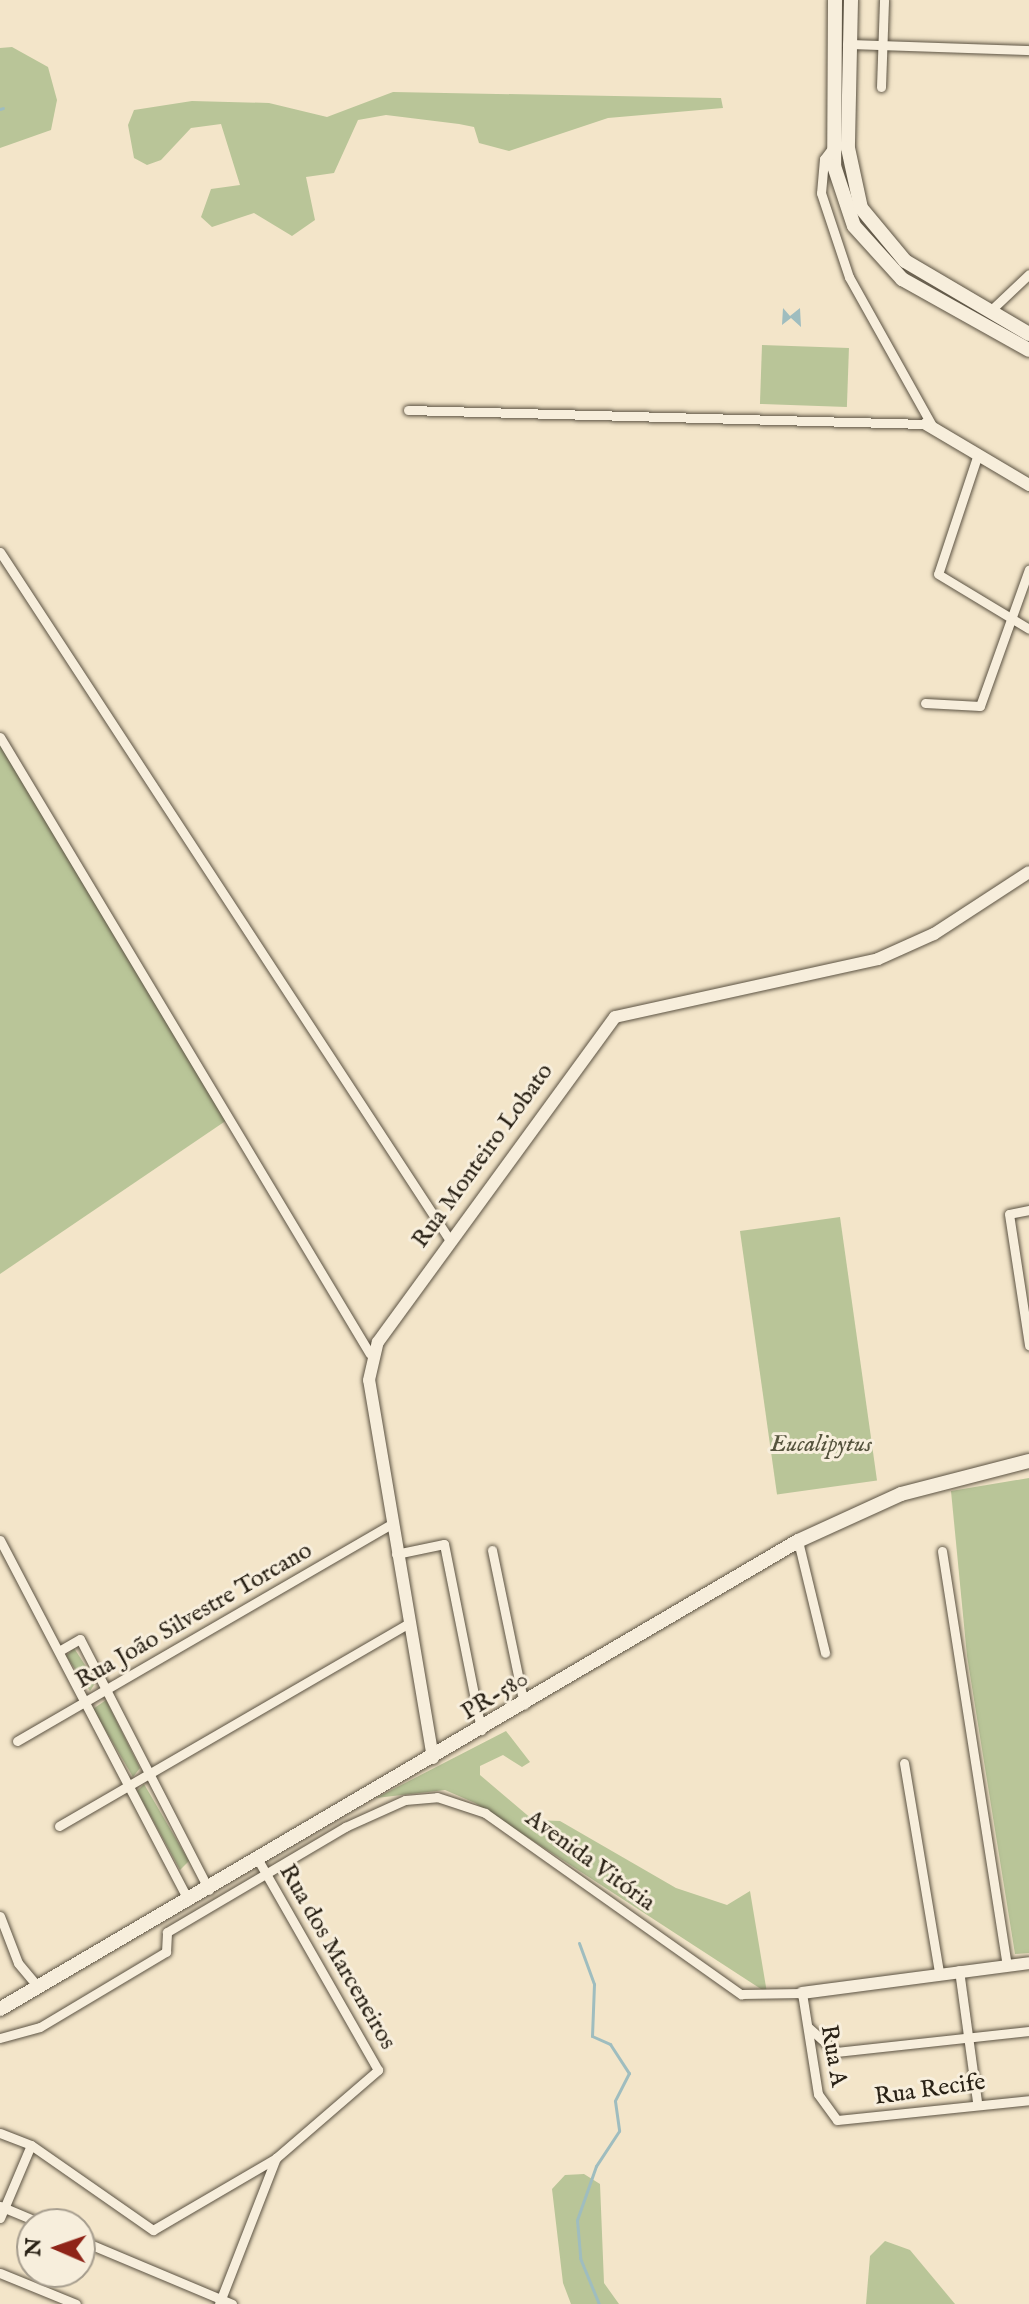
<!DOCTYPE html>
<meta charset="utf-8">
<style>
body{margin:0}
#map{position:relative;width:1029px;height:2304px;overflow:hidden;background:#f3e5c9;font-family:"IM FELL English",serif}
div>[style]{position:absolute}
.green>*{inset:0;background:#b9c598;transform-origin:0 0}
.water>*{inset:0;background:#9fbdbf}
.stream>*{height:3px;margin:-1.5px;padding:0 1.5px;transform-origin:1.5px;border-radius:1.5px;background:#9fbdbf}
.roads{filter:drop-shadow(0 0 2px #5c5343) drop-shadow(0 0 2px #5c5343)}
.minor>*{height:9px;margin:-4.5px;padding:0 4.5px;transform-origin:4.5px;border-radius:4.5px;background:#f7eedc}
.tertiary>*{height:12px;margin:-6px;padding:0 6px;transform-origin:6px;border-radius:6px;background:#f7eedc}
.secondary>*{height:14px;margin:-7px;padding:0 7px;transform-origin:7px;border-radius:7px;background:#f7eedc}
span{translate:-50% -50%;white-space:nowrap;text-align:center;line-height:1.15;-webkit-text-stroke:6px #f7eedc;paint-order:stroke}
.street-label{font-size:24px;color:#2a2216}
.park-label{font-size:24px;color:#55533d;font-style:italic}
.north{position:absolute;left:16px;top:2208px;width:80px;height:80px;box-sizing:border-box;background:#f7eedc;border:2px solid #a59c8d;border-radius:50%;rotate:272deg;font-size:22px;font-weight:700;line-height:32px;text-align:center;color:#2a2216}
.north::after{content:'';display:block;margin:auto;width:28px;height:36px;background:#8f2418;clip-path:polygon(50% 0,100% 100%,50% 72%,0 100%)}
</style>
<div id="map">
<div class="green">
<i style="clip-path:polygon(12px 47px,48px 67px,57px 100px,51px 130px,0 148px,0 48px)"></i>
<i style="clip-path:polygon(393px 92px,721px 98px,723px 108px,608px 118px,509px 151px,479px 143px,474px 127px,459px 124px,386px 115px,358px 120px,334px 173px,306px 177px,315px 220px,292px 236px,254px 213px,212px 227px,201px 217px,211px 189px,240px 185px,221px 124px,191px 128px,161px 160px,147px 165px,134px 158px,128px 125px,134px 110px,192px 101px,269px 103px,327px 117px)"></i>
<i style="left:762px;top:345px;width:87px;height:59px;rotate:2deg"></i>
<i style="clip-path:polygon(0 740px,227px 1120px,0 1274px)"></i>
<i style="left:840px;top:1217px;width:266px;height:101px;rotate:82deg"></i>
<i style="clip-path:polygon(1029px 1478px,1029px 1953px,1015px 1954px,967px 1656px,951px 1491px)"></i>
<i style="clip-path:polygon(74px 1648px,96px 1682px,90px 1691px,66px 1656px)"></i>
<i style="clip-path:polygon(106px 1700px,140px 1768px,133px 1777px,93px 1709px)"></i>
<i style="clip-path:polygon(506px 1731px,530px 1762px,522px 1767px,503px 1755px,480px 1766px,480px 1775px,533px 1820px,560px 1821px,676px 1888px,727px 1905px,750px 1891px,767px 1993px,475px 1803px,445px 1790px,376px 1798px)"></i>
<i style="clip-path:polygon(144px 1784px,189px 1861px,180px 1870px,137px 1791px)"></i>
<i style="clip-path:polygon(584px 2174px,600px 2184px,604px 2283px,619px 2304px,571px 2304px,563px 2283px,552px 2189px,565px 2175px)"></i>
<i style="clip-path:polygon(885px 2241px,910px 2250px,955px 2304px,866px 2304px,870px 2256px)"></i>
</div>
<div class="water">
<i style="clip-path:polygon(783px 308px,790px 316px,800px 308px,801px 327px,791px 318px,782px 325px)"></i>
</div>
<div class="stream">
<i style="left:0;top:109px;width:3px;rotate:-18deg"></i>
<i style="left:579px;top:1943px;width:44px;rotate:69.9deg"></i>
<i style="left:594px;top:1984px;width:52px;rotate:92.2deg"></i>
<i style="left:592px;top:2036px;width:20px;rotate:24deg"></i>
<i style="left:610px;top:2044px;width:35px;rotate:57deg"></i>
<i style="left:629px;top:2073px;width:31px;rotate:117deg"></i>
<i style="left:615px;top:2101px;width:30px;rotate:82deg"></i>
<i style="left:619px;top:2131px;width:42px;rotate:123.3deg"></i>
<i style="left:596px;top:2166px;width:57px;rotate:109.4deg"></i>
<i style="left:577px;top:2220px;width:38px;rotate:85deg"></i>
<i style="left:580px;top:2258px;width:50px;rotate:67.6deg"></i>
</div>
<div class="roads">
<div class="minor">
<i style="left:847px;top:44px;width:182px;rotate:1.9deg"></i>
<i style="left:881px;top:87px;width:87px;rotate:-88deg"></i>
<i style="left:833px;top:147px;width:15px;rotate:127deg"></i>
<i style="left:824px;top:159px;width:34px;rotate:95deg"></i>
<i style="left:821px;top:193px;width:89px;rotate:71.6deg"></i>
<i style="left:849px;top:277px;width:174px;rotate:60.8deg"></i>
<i style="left:989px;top:312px;width:55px;rotate:-43.5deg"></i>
<i style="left:408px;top:410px;width:518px;rotate:1.55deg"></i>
<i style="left:978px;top:454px;width:126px;rotate:108.4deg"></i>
<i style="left:938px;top:574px;width:106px;rotate:31.1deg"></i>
<i style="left:0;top:552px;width:821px;rotate:56.83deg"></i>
<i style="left:925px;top:703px;width:55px;rotate:3.1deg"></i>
<i style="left:980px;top:706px;width:145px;rotate:-70.3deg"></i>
<i style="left:0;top:737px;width:719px;rotate:59.05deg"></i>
<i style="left:1029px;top:1210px;width:20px;rotate:169deg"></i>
<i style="left:1009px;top:1214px;width:133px;rotate:81.3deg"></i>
<i style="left:0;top:1540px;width:407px;rotate:62.4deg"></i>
<i style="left:798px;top:1541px;width:115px;rotate:76.4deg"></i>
<i style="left:492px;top:1550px;width:158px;rotate:78.3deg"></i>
<i style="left:942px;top:1551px;width:419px;rotate:81.1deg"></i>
<i style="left:396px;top:1554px;width:49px;rotate:-11.8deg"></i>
<i style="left:444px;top:1544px;width:190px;rotate:78.7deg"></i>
<i style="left:59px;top:1651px;width:24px;rotate:-30deg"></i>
<i style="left:80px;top:1639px;width:282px;rotate:62.8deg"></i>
<i style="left:17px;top:1741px;width:432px;rotate:-30.1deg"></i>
<i style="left:904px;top:1763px;width:213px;rotate:80.5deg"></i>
<i style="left:59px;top:1826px;width:402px;rotate:-30.1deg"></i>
<i style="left:0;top:1916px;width:50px;rotate:69deg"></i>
<i style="left:18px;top:1963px;width:31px;rotate:50deg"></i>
<i style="left:959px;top:1970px;width:132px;rotate:82.2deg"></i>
<i style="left:808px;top:2027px;width:38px;rotate:42deg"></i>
<i style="left:836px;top:2052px;width:194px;rotate:-6.2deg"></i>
<i style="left:0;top:2038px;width:41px;rotate:-15.4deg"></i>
<i style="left:40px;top:2027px;width:147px;rotate:-30.8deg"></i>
<i style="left:166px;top:1952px;width:20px;rotate:-87deg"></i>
<i style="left:167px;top:1932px;width:207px;rotate:-30.5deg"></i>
<i style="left:345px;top:1827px;width:66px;rotate:-24.2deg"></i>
<i style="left:405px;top:1800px;width:32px;rotate:-5deg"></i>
<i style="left:437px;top:1797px;width:51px;rotate:18.4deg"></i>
<i style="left:485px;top:1813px;width:314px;rotate:35.3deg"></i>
<i style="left:741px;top:1994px;width:61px;rotate:-0.9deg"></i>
<i style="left:802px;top:1993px;width:102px;rotate:81deg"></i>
<i style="left:818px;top:2094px;width:32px;rotate:54deg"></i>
<i style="left:837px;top:2120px;width:193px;rotate:-5.9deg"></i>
<i style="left:0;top:2133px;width:33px;rotate:21deg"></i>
<i style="left:31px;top:2145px;width:149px;rotate:34.9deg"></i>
<i style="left:153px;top:2230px;width:143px;rotate:-30.3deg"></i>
<i style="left:0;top:2206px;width:47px;rotate:22.7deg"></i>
<i style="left:0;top:2218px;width:79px;rotate:-67deg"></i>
<i style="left:80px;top:2240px;width:165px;rotate:22.8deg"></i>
<i style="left:0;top:2273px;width:82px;rotate:22.2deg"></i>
<i style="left:219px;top:2304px;width:157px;rotate:-68.7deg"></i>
<i style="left:276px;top:2158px;width:135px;rotate:-40.8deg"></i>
<i style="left:378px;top:2070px;width:241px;rotate:-119.7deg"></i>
</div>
<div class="tertiary">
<i style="left:926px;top:424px;width:120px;rotate:30.6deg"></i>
<i style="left:433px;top:1758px;width:383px;rotate:-99.6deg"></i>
<i style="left:369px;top:1380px;width:39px;rotate:-77deg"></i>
<i style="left:378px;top:1342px;width:402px;rotate:-53.9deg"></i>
<i style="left:615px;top:1017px;width:269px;rotate:-12.4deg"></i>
<i style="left:878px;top:959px;width:61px;rotate:-24.1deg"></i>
<i style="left:934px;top:934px;width:113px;rotate:-33.1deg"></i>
<i style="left:802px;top:1993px;width:229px;rotate:-7.5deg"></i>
</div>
<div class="secondary">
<i style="left:835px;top:0;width:166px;rotate:90.3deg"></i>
<i style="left:834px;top:166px;width:63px;rotate:71.6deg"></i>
<i style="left:854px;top:226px;width:72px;rotate:47.8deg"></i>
<i style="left:902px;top:279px;width:145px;rotate:29.2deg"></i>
<i style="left:851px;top:0;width:148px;rotate:91.2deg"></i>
<i style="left:848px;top:148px;width:61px;rotate:77.8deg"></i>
<i style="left:861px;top:208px;width:69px;rotate:50.3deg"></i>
<i style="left:905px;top:261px;width:144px;rotate:30.5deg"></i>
<i style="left:0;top:2009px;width:925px;rotate:-30.39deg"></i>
<i style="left:798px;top:1541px;width:113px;rotate:-24.5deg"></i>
<i style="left:901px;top:1494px;width:132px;rotate:-14.5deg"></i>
</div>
</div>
<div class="street-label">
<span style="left:483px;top:1156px;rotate:-54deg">Rua Monteiro Lobato</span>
<span style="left:194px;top:1616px;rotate:-30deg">Rua João Silvestre Torcano</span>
<span style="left:495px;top:1696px;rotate:-31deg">PR-580</span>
<span style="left:590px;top:1861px;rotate:36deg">Avenida Vitória</span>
<span style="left:337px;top:1957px;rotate:60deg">Rua dos Marceneiros</span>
<span style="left:833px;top:2056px;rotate:80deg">Rua A</span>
<span style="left:930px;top:2090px;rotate:-8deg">Rua Recife</span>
</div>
<div class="park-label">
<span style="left:821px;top:1445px">Eucalipytus</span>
</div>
<div class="north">N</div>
</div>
